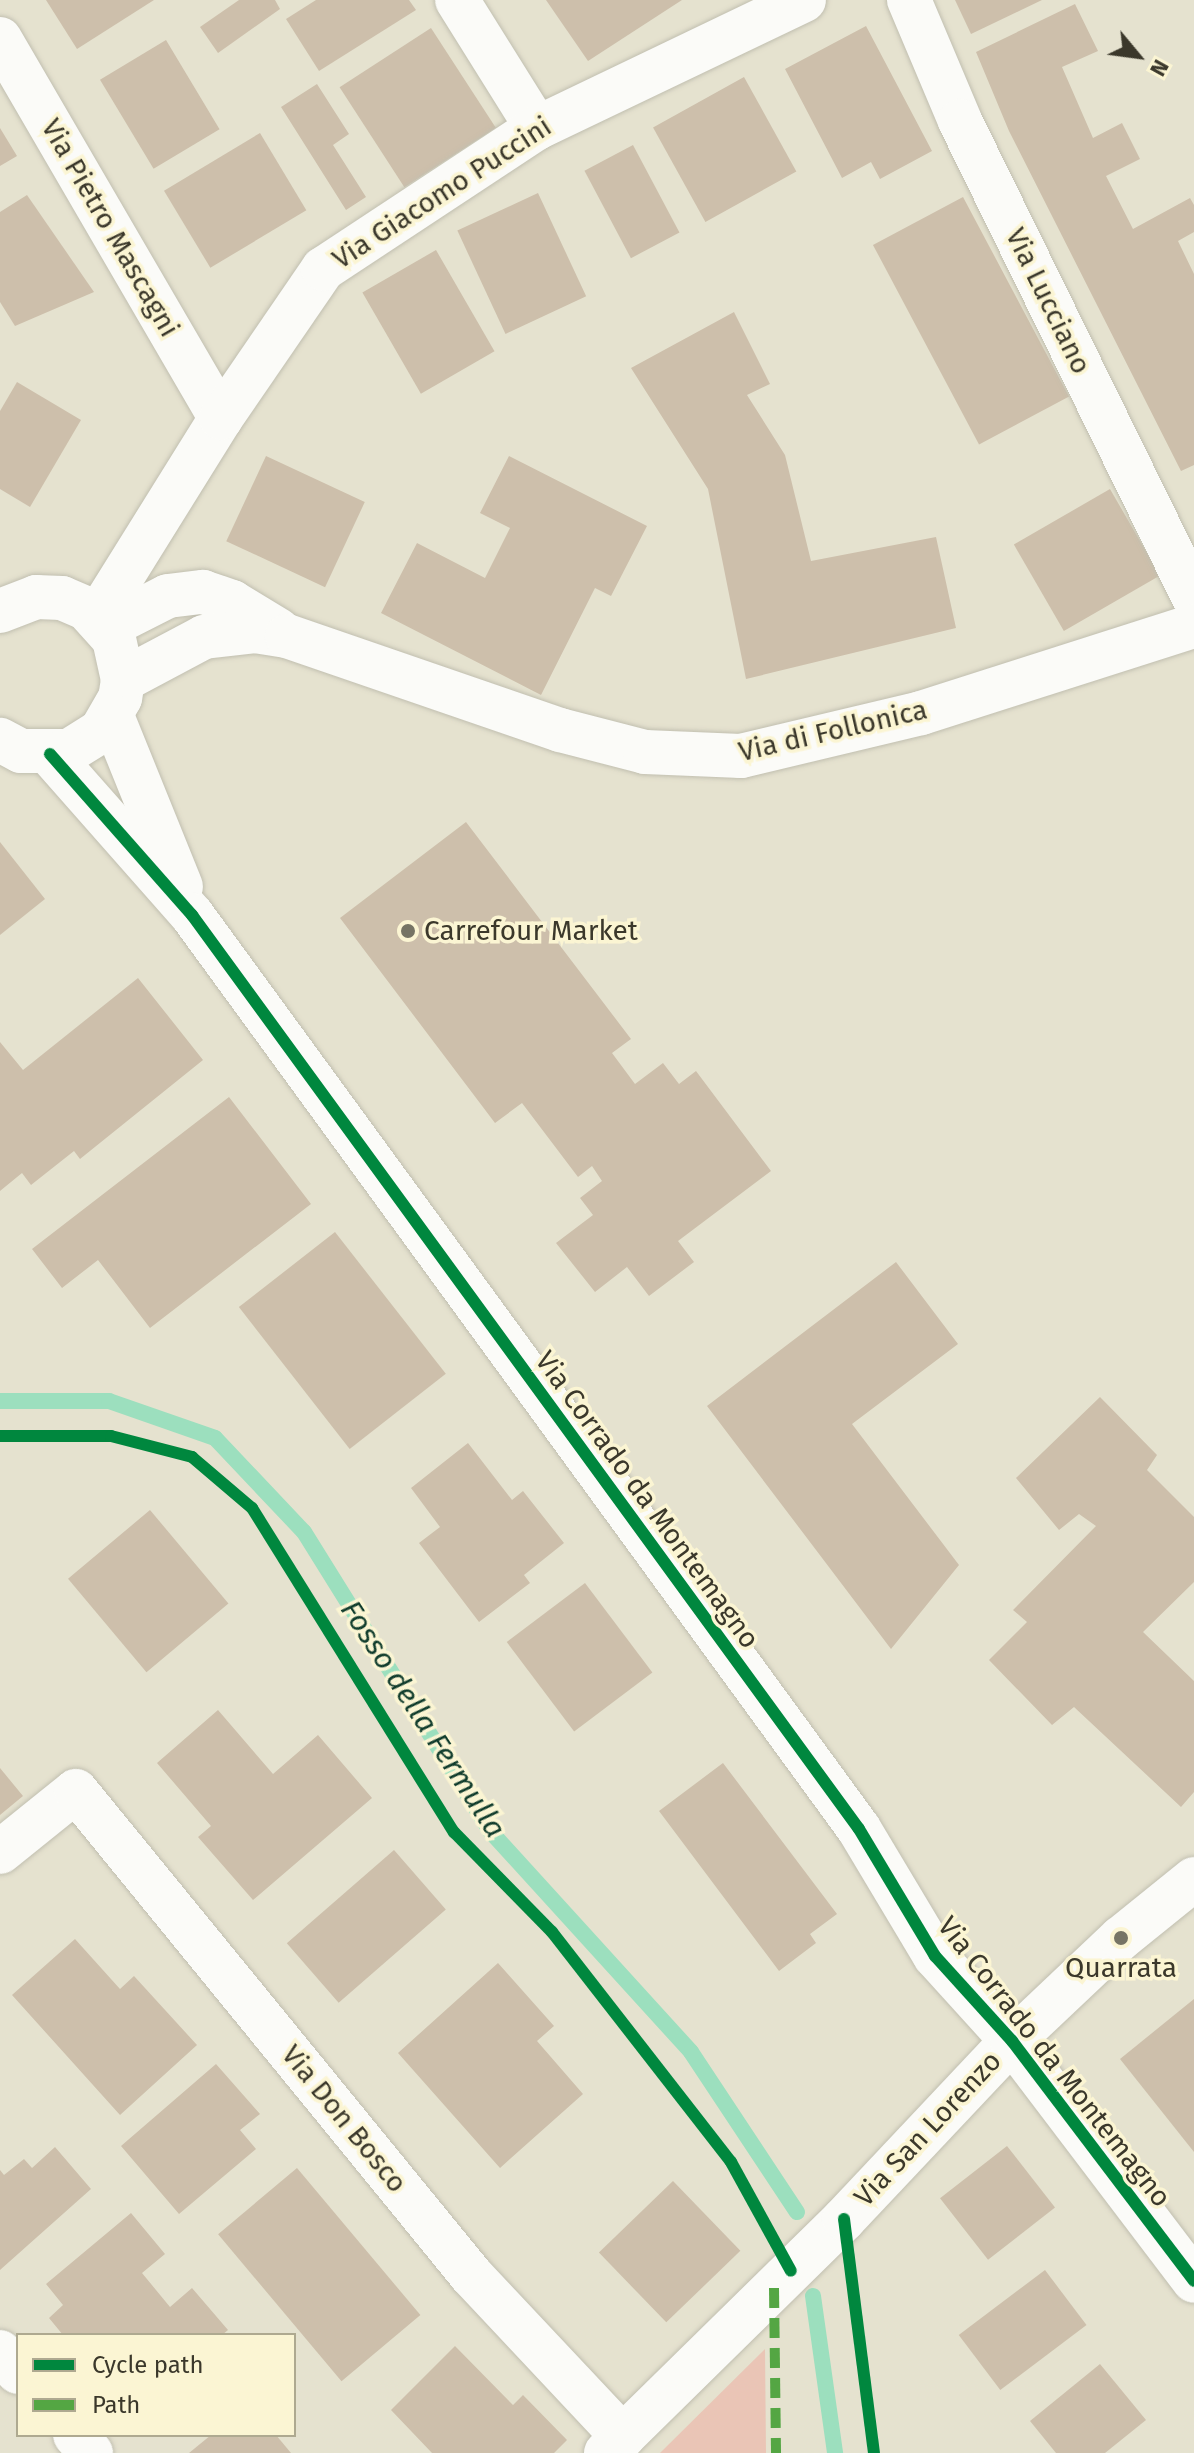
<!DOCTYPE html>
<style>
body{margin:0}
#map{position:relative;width:1194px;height:2453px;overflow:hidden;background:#e5e2cf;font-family:"Fira Sans",sans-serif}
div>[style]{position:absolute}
.green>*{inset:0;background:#eac5b6}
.stream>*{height:16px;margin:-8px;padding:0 8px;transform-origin:8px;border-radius:8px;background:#9cdfbe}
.building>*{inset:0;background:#cdbfab;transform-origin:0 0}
.roads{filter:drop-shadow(0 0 2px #c1bfb0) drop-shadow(0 0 2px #c1bfb0)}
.minor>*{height:44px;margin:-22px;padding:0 22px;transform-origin:22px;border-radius:22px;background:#fbfbf8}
.tertiary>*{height:44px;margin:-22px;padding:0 22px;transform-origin:22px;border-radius:22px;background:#fbfbf8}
.quiet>*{height:10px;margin-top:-5px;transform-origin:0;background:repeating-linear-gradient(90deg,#54a643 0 20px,transparent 0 30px)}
.cycleway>*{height:12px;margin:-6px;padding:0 6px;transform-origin:6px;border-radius:6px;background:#00873e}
.dots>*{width:22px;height:22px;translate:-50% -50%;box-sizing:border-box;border:4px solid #fbf5d3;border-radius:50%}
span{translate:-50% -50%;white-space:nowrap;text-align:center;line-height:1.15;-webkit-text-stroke:7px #fbf5d3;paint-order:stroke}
.street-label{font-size:28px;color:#3b382b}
.poi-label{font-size:28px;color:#3b382b}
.left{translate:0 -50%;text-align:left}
.water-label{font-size:30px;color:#103c2c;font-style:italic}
.legend{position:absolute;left:16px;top:2333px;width:280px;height:104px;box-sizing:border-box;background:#fbf5d3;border:2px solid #aea990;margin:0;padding:10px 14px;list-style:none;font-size:24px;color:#3b382b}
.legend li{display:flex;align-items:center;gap:16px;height:40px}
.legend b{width:40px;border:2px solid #aea990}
.north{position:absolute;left:1098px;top:16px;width:80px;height:80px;-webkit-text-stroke:6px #fbf5d3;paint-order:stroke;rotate:119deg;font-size:22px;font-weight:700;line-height:32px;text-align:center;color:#3b382b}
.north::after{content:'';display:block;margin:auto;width:28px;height:36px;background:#3b382b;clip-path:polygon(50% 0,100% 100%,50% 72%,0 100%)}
</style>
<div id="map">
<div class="green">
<i style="clip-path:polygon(765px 2349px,766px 2453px,660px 2453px)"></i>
</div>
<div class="stream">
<i style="left:0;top:1401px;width:109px"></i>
<i style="left:109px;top:1401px;width:112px;rotate:19.2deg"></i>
<i style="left:215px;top:1438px;width:129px;rotate:46.6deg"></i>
<i style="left:304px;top:1532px;width:354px;rotate:58.1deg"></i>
<i style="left:491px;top:1832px;width:297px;rotate:47.7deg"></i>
<i style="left:691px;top:2052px;width:192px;rotate:56.5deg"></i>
<i style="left:813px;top:2296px;width:159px;rotate:82deg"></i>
</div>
<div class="building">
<i style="clip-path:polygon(46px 0,154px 0,77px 49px)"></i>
<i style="clip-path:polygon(239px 0,275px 0,280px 9px,218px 53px,200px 27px)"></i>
<i style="clip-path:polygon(316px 0,409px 0,416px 10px,319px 71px,286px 19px)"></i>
<i style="clip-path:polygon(546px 0,682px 0,588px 61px)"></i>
<i style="clip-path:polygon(955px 0,1042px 0,971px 34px)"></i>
<i style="clip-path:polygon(1075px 4px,1098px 51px,1062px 67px,1093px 138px,1122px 123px,1140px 159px,1106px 176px,1133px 229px,1190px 198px,1194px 205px,1194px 232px,1178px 241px,1194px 274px,1194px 465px,1181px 471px,1009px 131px,976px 52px)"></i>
<i style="clip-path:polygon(866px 26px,932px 151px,880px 179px,871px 162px,842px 178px,785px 69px)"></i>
<i style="left:431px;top:28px;width:119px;height:109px;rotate:57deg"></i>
<i style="left:166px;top:40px;width:104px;height:77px;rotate:59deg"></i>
<i style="left:744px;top:77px;width:108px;height:104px;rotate:61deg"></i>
<i style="clip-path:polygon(317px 84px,349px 134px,333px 145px,366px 197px,346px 210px,281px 107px)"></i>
<i style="clip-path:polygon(0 128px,17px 156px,0 166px)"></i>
<i style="left:260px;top:133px;width:90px;height:112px;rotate:59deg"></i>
<i style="left:633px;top:145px;width:99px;height:55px;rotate:62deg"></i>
<i style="left:538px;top:193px;width:114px;height:89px;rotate:65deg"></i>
<i style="clip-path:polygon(27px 195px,94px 292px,15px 326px,0 302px,0 212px)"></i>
<i style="left:963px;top:197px;width:226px;height:102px;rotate:62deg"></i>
<i style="left:436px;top:250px;width:117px;height:85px;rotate:60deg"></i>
<i style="clip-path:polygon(734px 312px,770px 384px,747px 395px,785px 455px,811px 561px,936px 537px,956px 628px,746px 679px,708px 489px,631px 368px)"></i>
<i style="clip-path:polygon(17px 382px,81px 420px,30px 507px,0 489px,0 411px)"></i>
<i style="left:266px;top:456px;width:109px;height:94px;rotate:25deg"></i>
<i style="clip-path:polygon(509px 456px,647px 526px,611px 596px,595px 588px,541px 695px,381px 613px,417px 543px,485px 578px,510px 528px,480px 513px)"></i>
<i style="left:1110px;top:489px;width:100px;height:111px;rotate:60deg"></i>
<i style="clip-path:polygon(466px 822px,631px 1039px,612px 1053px,635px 1084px,663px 1063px,679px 1084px,696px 1071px,771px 1171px,678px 1241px,694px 1262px,649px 1296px,627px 1267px,595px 1292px,556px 1243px,593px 1215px,580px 1198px,602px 1181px,592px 1166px,578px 1177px,522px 1103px,495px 1123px,340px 918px)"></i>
<i style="clip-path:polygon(0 842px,45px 899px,0 935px)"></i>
<i style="clip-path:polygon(138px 978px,203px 1060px,80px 1159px,74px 1151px,31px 1185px,22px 1173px,0 1191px,0 1042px,23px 1070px)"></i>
<i style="clip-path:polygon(229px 1097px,311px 1204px,150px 1328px,98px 1260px,62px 1288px,32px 1249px)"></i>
<i style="left:335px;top:1232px;width:180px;height:122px;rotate:52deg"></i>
<i style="clip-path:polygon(896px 1262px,958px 1344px,852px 1424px,959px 1565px,891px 1649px,707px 1406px)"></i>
<i style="clip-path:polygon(1100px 1397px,1157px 1455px,1147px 1470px,1194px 1517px,1194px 1582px,1143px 1632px,1194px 1681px,1194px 1792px,1181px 1807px,1074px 1707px,1052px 1725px,989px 1660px,1027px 1622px,1013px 1610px,1096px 1526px,1079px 1514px,1059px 1530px,1016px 1478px)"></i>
<i style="clip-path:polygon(468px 1443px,512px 1500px,523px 1491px,564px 1543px,524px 1575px,530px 1583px,479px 1622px,419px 1543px,440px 1527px,411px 1488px)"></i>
<i style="left:150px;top:1510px;width:122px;height:107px;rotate:50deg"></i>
<i style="left:585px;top:1583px;width:112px;height:98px;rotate:53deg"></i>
<i style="clip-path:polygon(218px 1710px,273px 1774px,318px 1735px,372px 1798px,253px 1900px,198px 1837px,211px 1826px,157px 1763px)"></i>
<i style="clip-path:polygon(723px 1763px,837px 1914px,810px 1934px,816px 1943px,779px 1971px,659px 1811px)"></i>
<i style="clip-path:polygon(0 1768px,23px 1796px,0 1815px)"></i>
<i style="left:394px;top:1850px;width:79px;height:142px;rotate:49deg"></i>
<i style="clip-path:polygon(75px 1939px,120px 1989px,134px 1976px,197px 2045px,120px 2115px,12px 1995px)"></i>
<i style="clip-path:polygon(498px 1963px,554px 2026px,537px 2041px,583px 2094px,500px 2168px,398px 2053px)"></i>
<i style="clip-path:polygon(1194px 1999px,1194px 2152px,1120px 2059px)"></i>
<i style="clip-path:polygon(216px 2064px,260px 2114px,240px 2130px,256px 2149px,179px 2214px,121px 2146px)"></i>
<i style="left:1007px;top:2146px;width:78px;height:85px;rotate:52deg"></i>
<i style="clip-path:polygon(55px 2147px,91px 2189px,0 2270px,0 2170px,4px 2175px,24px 2159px,32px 2168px)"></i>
<i style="left:297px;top:2168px;width:192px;height:103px;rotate:50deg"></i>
<i style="left:673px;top:2181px;width:97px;height:103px;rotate:46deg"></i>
<i style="clip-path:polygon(131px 2213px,165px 2254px,142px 2273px,170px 2307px,192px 2288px,228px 2330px,222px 2335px,63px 2335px,49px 2318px,63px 2305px,46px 2284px)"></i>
<i style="left:1045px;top:2270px;width:69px;height:108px;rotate:53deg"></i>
<i style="clip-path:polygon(455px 2346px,513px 2405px,523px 2395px,567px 2440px,554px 2453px,432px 2453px,391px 2410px)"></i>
<i style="clip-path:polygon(1100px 2364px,1146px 2420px,1105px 2453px,1056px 2453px,1030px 2421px)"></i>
<i style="clip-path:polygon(211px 2435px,276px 2435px,291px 2453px,189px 2453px)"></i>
</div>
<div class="roads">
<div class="minor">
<i style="left:457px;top:0;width:151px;rotate:58deg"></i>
<i style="left:0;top:39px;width:439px;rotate:59.8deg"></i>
<i style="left:97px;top:617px;width:234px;rotate:-58.1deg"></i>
<i style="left:221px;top:418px;width:181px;rotate:-55.6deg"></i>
<i style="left:323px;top:269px;width:256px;rotate:-33.4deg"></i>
<i style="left:537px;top:128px;width:296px;rotate:-25.6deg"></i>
<i style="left:0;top:1852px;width:97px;rotate:-38.8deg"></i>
<i style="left:76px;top:1791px;width:625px;rotate:50.78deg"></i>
<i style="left:471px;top:2275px;width:222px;rotate:46.8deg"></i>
<i style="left:0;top:2352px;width:27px;rotate:48deg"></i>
<i style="left:75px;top:2435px;width:24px;rotate:48deg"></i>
<i style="left:606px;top:2453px;width:334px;rotate:-44.5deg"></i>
<i style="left:844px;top:2219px;width:245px;rotate:-46.7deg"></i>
<i style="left:1012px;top:2041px;width:150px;rotate:-43.4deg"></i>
<i style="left:1121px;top:1938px;width:94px;rotate:-38.9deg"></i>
</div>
<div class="tertiary">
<i style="left:909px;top:0;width:131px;rotate:67.1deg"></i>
<i style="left:960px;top:121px;width:531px;rotate:63.87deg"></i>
<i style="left:0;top:611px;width:39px;rotate:-21deg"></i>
<i style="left:36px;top:597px;width:26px;rotate:2deg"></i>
<i style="left:62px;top:598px;width:26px;rotate:23deg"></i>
<i style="left:86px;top:608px;width:42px;rotate:47.9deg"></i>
<i style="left:114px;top:639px;width:42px;rotate:77.6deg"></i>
<i style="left:123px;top:680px;width:18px;rotate:99deg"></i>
<i style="left:120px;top:698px;width:38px;rotate:120deg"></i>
<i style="left:101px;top:731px;width:38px;rotate:148deg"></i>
<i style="left:69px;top:751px;width:48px;rotate:180deg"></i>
<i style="left:21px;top:751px;width:24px;rotate:-152deg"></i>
<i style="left:107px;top:627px;width:68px;rotate:-26.9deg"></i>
<i style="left:168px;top:596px;width:35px;rotate:-7deg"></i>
<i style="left:203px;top:592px;width:31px;rotate:19deg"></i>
<i style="left:232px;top:602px;width:54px;rotate:31.3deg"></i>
<i style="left:123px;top:680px;width:92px;rotate:-28deg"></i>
<i style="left:204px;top:637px;width:51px;rotate:-6.7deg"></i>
<i style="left:255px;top:631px;width:32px;rotate:9deg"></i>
<i style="left:287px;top:636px;width:289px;rotate:19deg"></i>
<i style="left:560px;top:730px;width:88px;rotate:14.5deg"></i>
<i style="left:645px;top:752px;width:96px;rotate:2.4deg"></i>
<i style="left:741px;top:756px;width:185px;rotate:-13.4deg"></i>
<i style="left:921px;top:713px;width:287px;rotate:-17.7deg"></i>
<i style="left:112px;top:716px;width:184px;rotate:68deg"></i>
<i style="left:50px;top:754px;width:215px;rotate:48.6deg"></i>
<i style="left:192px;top:915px;width:1131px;rotate:53.88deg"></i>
<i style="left:859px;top:1829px;width:148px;rotate:59.1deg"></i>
<i style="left:935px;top:1956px;width:115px;rotate:47.8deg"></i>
<i style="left:1012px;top:2041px;width:301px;rotate:52.8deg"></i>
</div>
</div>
<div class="quiet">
<i style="left:774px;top:2288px;width:165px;rotate:89.3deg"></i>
</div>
<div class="cycleway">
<i style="left:50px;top:754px;width:215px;rotate:48.6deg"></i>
<i style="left:192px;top:915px;width:1131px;rotate:53.88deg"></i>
<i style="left:859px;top:1829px;width:148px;rotate:59.1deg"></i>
<i style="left:935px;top:1956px;width:115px;rotate:47.8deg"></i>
<i style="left:1012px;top:2041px;width:301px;rotate:52.8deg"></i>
<i style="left:0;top:1436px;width:111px"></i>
<i style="left:111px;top:1436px;width:84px;rotate:14.5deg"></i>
<i style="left:192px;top:1457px;width:79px;rotate:40.4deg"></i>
<i style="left:252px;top:1508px;width:382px;rotate:58.1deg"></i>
<i style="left:454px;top:1832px;width:140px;rotate:45.6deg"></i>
<i style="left:552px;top:1932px;width:291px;rotate:52.1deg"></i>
<i style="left:731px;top:2162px;width:124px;rotate:61.2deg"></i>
<i style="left:844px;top:2219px;width:236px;rotate:82.7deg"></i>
</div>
<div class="dots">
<i style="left:408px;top:931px;background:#767464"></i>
<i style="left:1121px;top:1938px;background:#767464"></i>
</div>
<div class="street-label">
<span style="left:442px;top:193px;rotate:-33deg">Via Giacomo Puccini</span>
<span style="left:110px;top:228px;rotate:60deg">Via Pietro Mascagni</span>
<span style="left:1048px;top:301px;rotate:64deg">Via Lucciano</span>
<span style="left:833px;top:731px;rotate:-13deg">Via di Follonica</span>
<span style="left:647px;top:1500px;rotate:54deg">Via Corrado da Montemagno</span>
<span style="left:1054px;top:2062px;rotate:52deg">Via Corrado da Montemagno</span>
<span style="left:344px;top:2119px;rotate:51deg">Via Don Bosco</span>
<span style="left:928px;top:2129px;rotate:-47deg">Via San Lorenzo</span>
</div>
<div class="poi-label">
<span class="left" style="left:424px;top:931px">Carrefour Market</span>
<span style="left:1121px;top:1968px">Quarrata</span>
</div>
<div class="water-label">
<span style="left:423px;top:1719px;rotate:57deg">Fosso della Fermulla</span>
</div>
<ul class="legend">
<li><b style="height:10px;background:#00873e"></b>Cycle path</li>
<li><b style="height:10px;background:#54a643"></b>Path</li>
</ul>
<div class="north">N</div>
</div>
